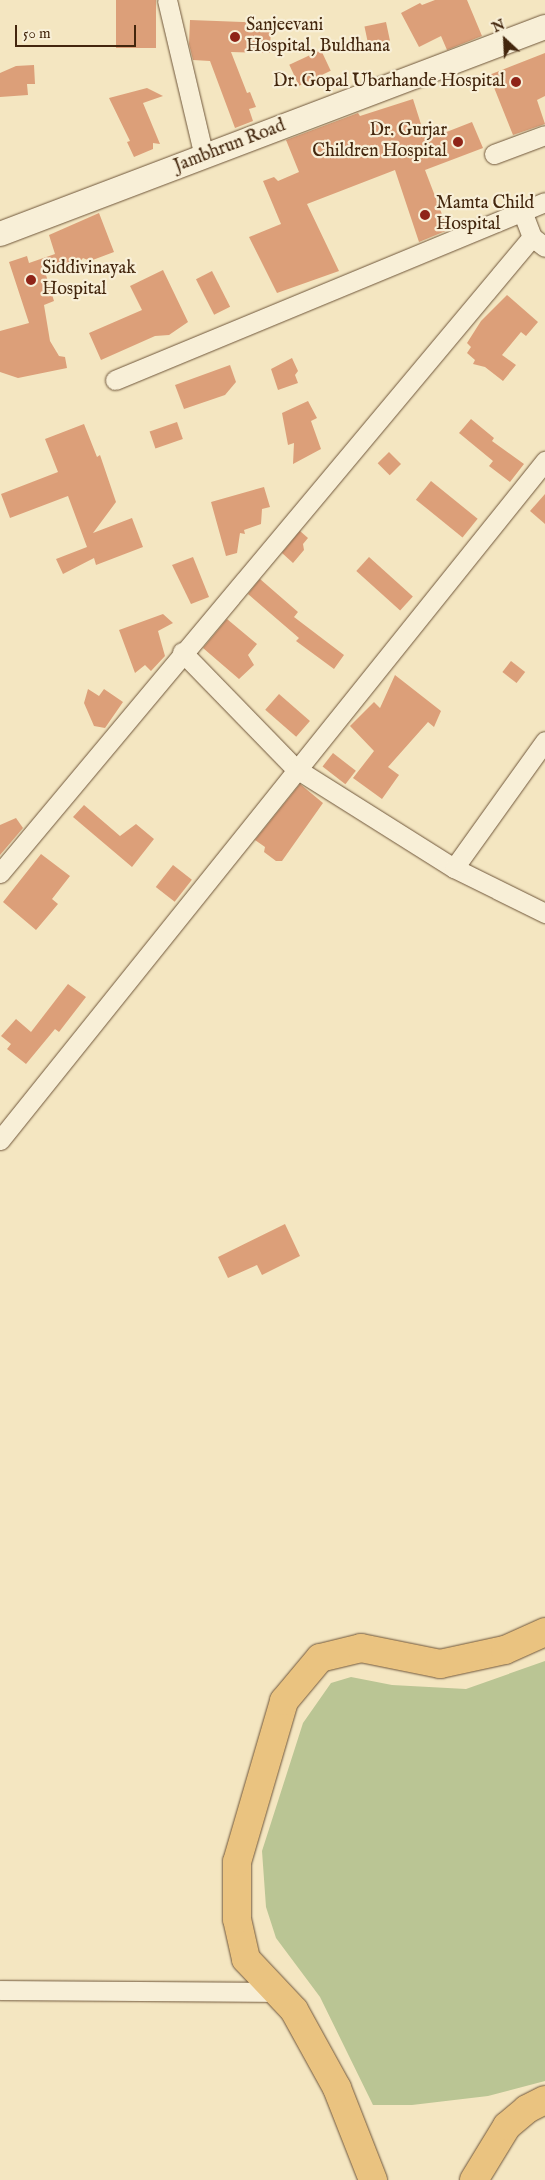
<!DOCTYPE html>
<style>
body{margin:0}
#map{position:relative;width:545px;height:2180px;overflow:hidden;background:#f4e6c1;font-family:"IM FELL English",serif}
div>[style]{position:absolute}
.green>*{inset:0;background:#bac594}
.building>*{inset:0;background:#dc9f79;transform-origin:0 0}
.roads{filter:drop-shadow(0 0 1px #6f563a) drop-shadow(0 0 1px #6f563a)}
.minor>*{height:19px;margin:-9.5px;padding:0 9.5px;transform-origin:9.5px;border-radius:9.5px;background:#f8efd7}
.tertiary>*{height:24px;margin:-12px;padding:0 12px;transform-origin:12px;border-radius:12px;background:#f8efd7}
.primary>*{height:28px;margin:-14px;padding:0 14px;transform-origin:14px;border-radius:14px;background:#eac380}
.trunk>*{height:28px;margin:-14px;padding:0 14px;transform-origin:14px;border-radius:14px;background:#eac380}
.dots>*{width:14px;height:14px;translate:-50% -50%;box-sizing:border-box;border:2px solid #f8efd7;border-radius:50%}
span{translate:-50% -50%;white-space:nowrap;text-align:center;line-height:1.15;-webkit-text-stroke:4.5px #f8efd7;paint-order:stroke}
.poi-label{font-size:18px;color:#43260d}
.left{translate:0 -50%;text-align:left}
.right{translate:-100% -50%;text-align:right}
.street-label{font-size:18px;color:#43260d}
.north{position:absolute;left:480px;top:15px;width:50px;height:50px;-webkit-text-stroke:4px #f8efd7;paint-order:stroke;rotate:335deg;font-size:14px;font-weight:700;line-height:20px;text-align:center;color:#43260d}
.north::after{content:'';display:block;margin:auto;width:18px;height:22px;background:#43260d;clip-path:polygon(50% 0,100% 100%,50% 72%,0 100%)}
.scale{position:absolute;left:15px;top:25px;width:121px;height:22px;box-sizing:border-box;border:2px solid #43260d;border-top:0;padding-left:6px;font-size:15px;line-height:18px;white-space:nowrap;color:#43260d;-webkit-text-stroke:4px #f8efd7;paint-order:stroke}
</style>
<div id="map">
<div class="green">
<i style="clip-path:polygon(545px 1661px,545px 2081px,488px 2096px,412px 2105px,373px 2105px,320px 1997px,276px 1938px,266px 1907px,262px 1851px,303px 1723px,331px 1683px,351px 1677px,392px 1685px,466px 1689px)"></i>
</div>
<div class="building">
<i style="left:116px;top:0;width:40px;height:48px"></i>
<i style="clip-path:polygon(435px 0,467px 0,482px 36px,447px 50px,441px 36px,419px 47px,401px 13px,420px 3px,422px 5px)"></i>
<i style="clip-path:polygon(190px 20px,271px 23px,270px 53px,231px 52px,247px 93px,250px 92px,256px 107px,249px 109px,253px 121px,235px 128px,210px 61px,193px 60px,189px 44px)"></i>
<i style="left:386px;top:22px;width:19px;height:22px;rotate:78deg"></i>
<i style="left:321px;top:50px;width:23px;height:35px;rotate:65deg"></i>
<i style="clip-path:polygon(545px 53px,545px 96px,537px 100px,545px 124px,513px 135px,489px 75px)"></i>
<i style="clip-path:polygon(34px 65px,35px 84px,27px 84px,28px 95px,0 97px,0 73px,16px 66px)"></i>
<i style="clip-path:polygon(147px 88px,163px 96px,143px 103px,160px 144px,153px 143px,153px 149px,134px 157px,127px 142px,130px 141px,109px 98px)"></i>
<i style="clip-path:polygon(413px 99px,426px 140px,472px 122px,483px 148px,425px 170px,448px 230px,419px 242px,395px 170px,307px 204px,339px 271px,277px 293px,249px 237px,281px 224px,263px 181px,274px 177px,278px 181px,299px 172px,286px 140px,358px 113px,360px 116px)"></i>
<i style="clip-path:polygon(99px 213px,114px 252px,90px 261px,83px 258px,77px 265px,46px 275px,54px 301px,44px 305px,50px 341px,59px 356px,65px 357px,67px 368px,18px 378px,0 372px,0 331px,29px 323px,9px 262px,27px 256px,29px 263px,55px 254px,49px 235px)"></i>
<i style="clip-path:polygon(163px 270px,188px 322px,169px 335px,155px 336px,101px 360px,89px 333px,142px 310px,130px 286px)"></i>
<i style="left:212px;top:271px;width:40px;height:18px;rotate:63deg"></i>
<i style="clip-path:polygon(507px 295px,538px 322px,526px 336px,521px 332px,502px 355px,516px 365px,503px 381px,485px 367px,473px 364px,475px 360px,467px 353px,471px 347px,467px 343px,481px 321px)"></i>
<i style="clip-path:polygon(292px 358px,298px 371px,295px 375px,298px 383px,278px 390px,271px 369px)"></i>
<i style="clip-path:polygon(230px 365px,236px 382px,225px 395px,184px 409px,175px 385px)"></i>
<i style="clip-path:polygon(308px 401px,317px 418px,311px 421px,321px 449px,293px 464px,294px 443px,288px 445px,282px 413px)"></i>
<i style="clip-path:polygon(471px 419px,494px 438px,492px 441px,524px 464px,510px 482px,489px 466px,493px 461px,459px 433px)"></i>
<i style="left:177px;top:422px;width:18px;height:29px;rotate:71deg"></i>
<i style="clip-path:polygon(84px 424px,97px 457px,100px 455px,116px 502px,93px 533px,132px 518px,143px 547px,96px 565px,94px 558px,63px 574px,56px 559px,87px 547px,68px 496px,10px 518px,1px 494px,58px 472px,45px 439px)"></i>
<i style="left:389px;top:452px;width:17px;height:16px;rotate:45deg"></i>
<i style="left:431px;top:481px;width:60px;height:24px;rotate:39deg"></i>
<i style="clip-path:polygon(264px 487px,270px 507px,262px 509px,261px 524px,244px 530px,245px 534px,240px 533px,237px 553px,226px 556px,211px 502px)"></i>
<i style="clip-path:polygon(545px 494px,545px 524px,530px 511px)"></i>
<i style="clip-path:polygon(300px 531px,308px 538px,303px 544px,304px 550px,293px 563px,282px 553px)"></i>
<i style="clip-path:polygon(193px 557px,209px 597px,191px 604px,172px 565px)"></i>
<i style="left:369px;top:557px;width:59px;height:19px;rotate:42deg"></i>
<i style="clip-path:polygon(260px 579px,298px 612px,294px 617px,344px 655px,334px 669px,296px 641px,299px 638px,248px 594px)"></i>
<i style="clip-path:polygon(163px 614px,173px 623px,158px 631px,165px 656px,151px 671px,145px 665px,135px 673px,119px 630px)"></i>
<i style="clip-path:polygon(227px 619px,257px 644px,248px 655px,254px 665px,239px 679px,203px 648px)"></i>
<i style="left:511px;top:661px;width:18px;height:14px;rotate:38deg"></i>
<i style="clip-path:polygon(395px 675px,441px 711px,434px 727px,428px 722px,388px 767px,399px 775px,382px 799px,353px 778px,374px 751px,350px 726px,374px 702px,380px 708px)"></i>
<i style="clip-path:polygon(88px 689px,99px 696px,104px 689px,123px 702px,105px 728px,94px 726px,84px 703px)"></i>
<i style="left:279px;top:694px;width:41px;height:21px;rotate:41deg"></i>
<i style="left:333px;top:753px;width:29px;height:17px;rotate:38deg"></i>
<i style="clip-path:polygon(300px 784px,323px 803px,282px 861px,276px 861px,264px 852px,265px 847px,255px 840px)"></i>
<i style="clip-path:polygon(84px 805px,120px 836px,136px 824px,154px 839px,132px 867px,73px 817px)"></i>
<i style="clip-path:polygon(16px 818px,23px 828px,0 855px,0 825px)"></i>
<i style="clip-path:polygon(41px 854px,70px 876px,52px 899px,58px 904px,36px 930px,3px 902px)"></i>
<i style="left:173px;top:865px;width:24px;height:28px;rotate:38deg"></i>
<i style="clip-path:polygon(68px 984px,86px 997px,59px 1032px,55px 1029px,26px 1064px,7px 1049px,11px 1044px,1px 1036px,16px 1019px,31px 1032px)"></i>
<i style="clip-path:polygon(285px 1224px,300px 1256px,262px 1275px,257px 1265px,228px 1278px,218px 1257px)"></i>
</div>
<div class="roads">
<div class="minor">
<i style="left:167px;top:0;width:161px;rotate:76.7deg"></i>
<i style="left:494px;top:154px;width:54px;rotate:-20.4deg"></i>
<i style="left:522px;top:211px;width:28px;rotate:69deg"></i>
<i style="left:532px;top:237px;width:16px;rotate:38deg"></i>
<i style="left:115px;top:380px;width:465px;rotate:-22.5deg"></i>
<i style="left:182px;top:652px;width:162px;rotate:45.8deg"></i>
<i style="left:295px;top:768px;width:188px;rotate:32.2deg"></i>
<i style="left:454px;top:868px;width:102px;rotate:26.3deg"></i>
<i style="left:454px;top:868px;width:156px;rotate:-54.4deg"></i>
<i style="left:0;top:873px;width:829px;rotate:-50.09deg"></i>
<i style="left:0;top:1140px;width:871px;rotate:-51.25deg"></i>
<i style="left:0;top:1990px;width:277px;rotate:0.4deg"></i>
</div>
<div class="tertiary">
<i style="left:0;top:234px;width:583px;rotate:-20.8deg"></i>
</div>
<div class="primary">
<i style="left:373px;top:2180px;width:99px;rotate:-111.4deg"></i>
<i style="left:337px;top:2088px;width:89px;rotate:-118.9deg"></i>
<i style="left:294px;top:2010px;width:70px;rotate:-133.3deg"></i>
<i style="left:246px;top:1959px;width:41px;rotate:-102.7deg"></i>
<i style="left:237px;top:1919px;width:57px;rotate:-90deg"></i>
<i style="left:237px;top:1862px;width:168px;rotate:-73.7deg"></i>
<i style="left:284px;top:1701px;width:56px;rotate:-50.1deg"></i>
<i style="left:320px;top:1658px;width:42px;rotate:-13.7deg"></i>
<i style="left:361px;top:1648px;width:81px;rotate:11.4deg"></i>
<i style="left:440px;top:1664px;width:66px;rotate:-12.2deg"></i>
<i style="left:505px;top:1650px;width:44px;rotate:-24.2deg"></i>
</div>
<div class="trunk">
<i style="left:474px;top:2180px;width:63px;rotate:-58.6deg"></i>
<i style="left:507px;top:2126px;width:26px;rotate:-40deg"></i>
<i style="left:527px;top:2109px;width:20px;rotate:-27deg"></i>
</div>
</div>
<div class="dots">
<i style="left:235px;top:37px;background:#8f2418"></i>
<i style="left:516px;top:82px;background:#8f2418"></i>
<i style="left:458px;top:142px;background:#8f2418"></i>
<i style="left:425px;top:215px;background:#8f2418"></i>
<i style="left:31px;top:280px;background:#8f2418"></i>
</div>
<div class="poi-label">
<span class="left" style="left:246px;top:37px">Sanjeevani<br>Hospital, Buldhana</span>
<span class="right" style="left:505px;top:82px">Dr. Gopal Ubarhande Hospital</span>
<span class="right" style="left:447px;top:142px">Dr. Gurjar<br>Children Hospital</span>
<span class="left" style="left:436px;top:215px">Mamta Child<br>Hospital</span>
<span class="left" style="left:42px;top:280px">Siddivinayak<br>Hospital</span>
</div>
<div class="street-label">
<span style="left:230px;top:147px;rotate:-21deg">Jambhrun Road</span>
</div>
<div class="north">N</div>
<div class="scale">50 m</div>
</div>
